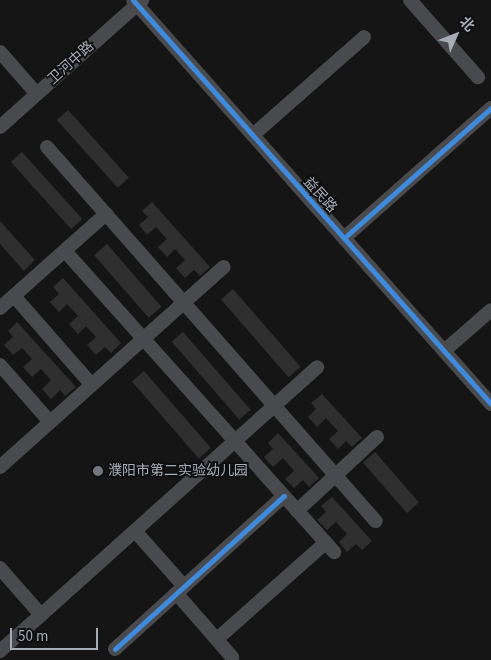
<!DOCTYPE html>
<meta charset="utf-8">
<style>
body{margin:0}
#map{position:relative;width:491px;height:660px;overflow:hidden;background:#151515;font-family:"Source Sans 3","Noto Sans SC",sans-serif}
div>[style]{position:absolute}
.building>*{inset:0;background:#2f2f30;transform-origin:0 0}
.minor>*{height:14px;margin:-7px;padding:0 7px;transform-origin:7px;border-radius:7px;background:#494a4d}
.cycleway>*{height:5px;margin:-2.5px;padding:0 2.5px;transform-origin:2.5px;border-radius:2.5px;background:#408adc}
.dots>*{width:14px;height:14px;translate:-50% -50%;box-sizing:border-box;border:2px solid #0f0f11;border-radius:50%}
span{translate:-50% -50%;white-space:nowrap;text-align:center;line-height:1.15;-webkit-text-stroke:4px #0f0f11;paint-order:stroke}
.street-label{font-size:14px;color:#a6acb5}
.poi-label{font-size:14px;color:#a6acb5}
.left{translate:0 -50%;text-align:left}
.north{position:absolute;left:431px;top:10px;width:50px;height:50px;-webkit-text-stroke:4px #0f0f11;paint-order:stroke;rotate:46deg;font-size:14px;font-weight:700;line-height:20px;text-align:center;color:#a6acb5}
.north::after{content:'';display:block;margin:auto;width:18px;height:22px;background:#a6acb5;clip-path:polygon(50% 0,100% 100%,50% 72%,0 100%)}
.scale{position:absolute;left:10px;top:628px;width:88px;height:22px;box-sizing:border-box;border:2px solid #a6acb5;border-top:0;padding-left:6px;font-size:15px;line-height:18px;white-space:nowrap;color:#a6acb5;-webkit-text-stroke:4px #0f0f11;paint-order:stroke}
</style>
<div id="map">
<div class="building">
<i style="left:68px;top:110px;width:91px;height:15px;rotate:48deg"></i>
<i style="left:22px;top:152px;width:90px;height:15px;rotate:48deg"></i>
<i style="clip-path:polygon(152px 202px,210px 267px,200px 276px,194px 270px,185px 278px,176px 268px,185px 260px,175px 249px,167px 257px,158px 247px,167px 239px,156px 227px,147px 235px,139px 225px,148px 217px,142px 211px)"></i>
<i style="clip-path:polygon(0 221px,35px 260px,24px 271px,0 244px)"></i>
<i style="left:107px;top:244px;width:83px;height:17px;rotate:49deg"></i>
<i style="clip-path:polygon(63px 278px,121px 343px,111px 353px,105px 347px,96px 355px,87px 345px,96px 337px,86px 326px,78px 334px,69px 324px,78px 316px,67px 304px,59px 312px,50px 302px,59px 294px,53px 287px)"></i>
<i style="left:233px;top:289px;width:103px;height:16px;rotate:49deg"></i>
<i style="clip-path:polygon(17px 322px,76px 387px,65px 396px,60px 390px,51px 399px,42px 389px,51px 380px,41px 369px,32px 377px,23px 367px,32px 359px,22px 348px,13px 355px,4px 345px,13px 337px,8px 331px)"></i>
<i style="left:183px;top:332px;width:103px;height:15px;rotate:49deg"></i>
<i style="left:144px;top:371px;width:102px;height:16px;rotate:49deg"></i>
<i style="clip-path:polygon(322px 394px,362px 438px,352px 447px,346px 441px,338px 449px,329px 439px,338px 431px,326px 418px,317px 427px,308px 417px,316px 409px,311px 403px)"></i>
<i style="clip-path:polygon(278px 433px,319px 478px,309px 487px,303px 480px,294px 488px,285px 479px,294px 471px,283px 458px,273px 467px,264px 457px,273px 449px,268px 443px)"></i>
<i style="left:375px;top:452px;width:67px;height:16px;rotate:49deg"></i>
<i style="clip-path:polygon(332px 497px,372px 541px,362px 550px,356px 544px,347px 552px,339px 542px,347px 534px,336px 522px,327px 530px,317px 520px,326px 512px,321px 506px)"></i>
</div>
<div class="minor">
<i style="left:133px;top:0;width:540px;rotate:48.45deg"></i>
<i style="left:410px;top:0;width:103px;rotate:48.6deg"></i>
<i style="left:0;top:52px;width:56px;rotate:48.6deg"></i>
<i style="left:0;top:127px;width:191px;rotate:-41.8deg"></i>
<i style="left:253px;top:135px;width:148px;rotate:-41.4deg"></i>
<i style="left:47px;top:147px;width:498px;rotate:48.7deg"></i>
<i style="left:344px;top:238px;width:196px;rotate:-41.5deg"></i>
<i style="left:65px;top:251px;width:404px;rotate:48.2deg"></i>
<i style="left:14px;top:296px;width:118px;rotate:48.8deg"></i>
<i style="left:0;top:308px;width:142px;rotate:-41.6deg"></i>
<i style="left:444px;top:351px;width:62px;rotate:-41.1deg"></i>
<i style="left:0;top:365px;width:76px;rotate:48.7deg"></i>
<i style="left:0;top:467px;width:300px;rotate:-41.8deg"></i>
<i style="left:297px;top:511px;width:109px;rotate:-42.8deg"></i>
<i style="left:135px;top:531px;width:72px;rotate:48.4deg"></i>
<i style="left:0;top:568px;width:62px;rotate:48.9deg"></i>
<i style="left:41px;top:615px;width:55px;rotate:138.7deg"></i>
<i style="left:177px;top:594px;width:84px;rotate:48.9deg"></i>
<i style="left:41px;top:615px;width:371px;rotate:-41.9deg"></i>
<i style="left:217px;top:639px;width:144px;rotate:-41.6deg"></i>
<i style="left:115px;top:649px;width:228px;rotate:-42.2deg"></i>
</div>
<div class="cycleway">
<i style="left:133px;top:0;width:540px;rotate:48.45deg"></i>
<i style="left:344px;top:238px;width:196px;rotate:-41.5deg"></i>
<i style="left:115px;top:649px;width:228px;rotate:-42.2deg"></i>
</div>
<div class="dots">
<i style="left:98px;top:471px;background:#73777d"></i>
</div>
<div class="street-label">
<span style="left:71px;top:63px;rotate:-42deg">卫河中路</span>
<span style="left:320px;top:195px;rotate:48deg">益民路</span>
</div>
<div class="poi-label">
<span class="left" style="left:108px;top:471px">濮阳市第二实验幼儿园</span>
</div>
<div class="north">北</div>
<div class="scale">50 m</div>
</div>
